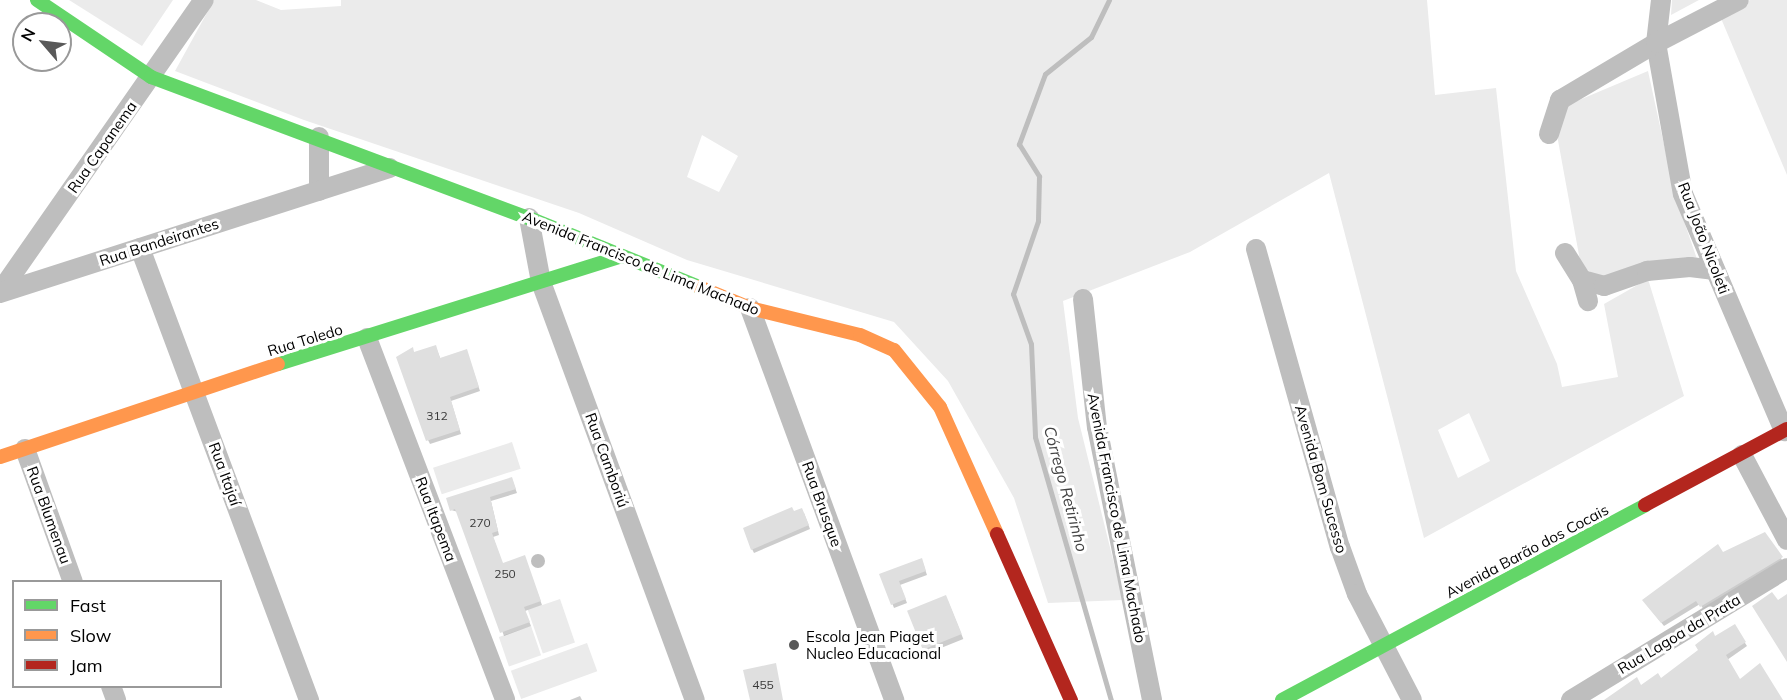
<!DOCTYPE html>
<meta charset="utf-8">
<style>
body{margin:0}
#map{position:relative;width:1787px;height:700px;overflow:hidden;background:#fff;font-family:Mulish,sans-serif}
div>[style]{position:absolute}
.green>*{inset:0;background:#ebebeb;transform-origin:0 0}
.water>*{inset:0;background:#bebebe}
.round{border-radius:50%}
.shadow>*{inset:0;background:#0003;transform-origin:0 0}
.stream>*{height:5px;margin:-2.5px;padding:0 2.5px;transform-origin:2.5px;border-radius:2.5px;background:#bebebe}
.building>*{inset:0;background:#dfdfdf;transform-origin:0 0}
.street>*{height:20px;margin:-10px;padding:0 10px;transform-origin:10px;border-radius:10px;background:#bebebe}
.fast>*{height:14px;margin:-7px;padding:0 7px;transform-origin:7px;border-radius:7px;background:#63d668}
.slow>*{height:14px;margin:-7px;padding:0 7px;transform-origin:7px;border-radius:7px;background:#ff974d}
.jam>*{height:14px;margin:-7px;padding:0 7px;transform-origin:7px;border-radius:7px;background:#b3261e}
.dots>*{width:16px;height:16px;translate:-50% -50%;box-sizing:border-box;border:3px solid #fff;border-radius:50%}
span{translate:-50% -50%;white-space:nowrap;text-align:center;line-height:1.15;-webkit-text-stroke:6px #fff;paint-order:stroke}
.number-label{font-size:12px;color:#383838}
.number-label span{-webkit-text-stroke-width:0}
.street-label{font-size:15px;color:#000}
.poi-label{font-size:15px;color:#000}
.left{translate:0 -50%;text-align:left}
.water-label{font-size:16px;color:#434343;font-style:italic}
.legend{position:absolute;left:12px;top:580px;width:210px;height:108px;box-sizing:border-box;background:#fff;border:2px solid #999;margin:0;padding:8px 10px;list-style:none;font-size:18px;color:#000}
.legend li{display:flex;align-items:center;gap:12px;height:30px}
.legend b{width:30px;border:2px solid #999}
.north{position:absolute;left:12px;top:12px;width:60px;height:60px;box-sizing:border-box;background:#fff;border:2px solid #999;border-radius:50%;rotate:298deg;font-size:16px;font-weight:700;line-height:24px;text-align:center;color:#000}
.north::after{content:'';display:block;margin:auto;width:21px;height:27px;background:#595959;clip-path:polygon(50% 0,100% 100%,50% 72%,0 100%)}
</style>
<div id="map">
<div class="green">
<i style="clip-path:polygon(69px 0,173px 0,142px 46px)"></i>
<i style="clip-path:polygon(evenodd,214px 0,256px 0,281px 10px,341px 6px,341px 0,1427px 0,1435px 95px,1496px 88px,1516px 271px,1557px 364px,1562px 387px,1618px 377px,1604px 304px,1648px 279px,1684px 396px,1424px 538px,1329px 173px,1190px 252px,1063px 301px,1078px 418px,1123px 600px,1048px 603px,1014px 498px,948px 381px,894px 322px,687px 260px,579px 213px,304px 120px,175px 71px,214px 0,702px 135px,738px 156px,719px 192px,687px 177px,702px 135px,214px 0,1469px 413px,1490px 461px,1458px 478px,1438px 430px,1469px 413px)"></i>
<i style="clip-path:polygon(1672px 0,1699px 0,1671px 15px)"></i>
<i style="clip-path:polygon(1750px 0,1787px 0,1787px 175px,1720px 16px)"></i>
<i style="clip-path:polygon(1648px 71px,1675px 195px,1698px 262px,1601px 279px,1581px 266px,1557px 135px,1565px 106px)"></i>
<i style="left:512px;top:442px;width:28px;height:83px;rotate:72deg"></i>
<i style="left:560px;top:599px;width:46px;height:34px;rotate:71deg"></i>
<i style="left:531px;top:626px;width:31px;height:34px;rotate:71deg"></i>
<i style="left:587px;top:643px;width:30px;height:81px;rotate:70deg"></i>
</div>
<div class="water">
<i class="round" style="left:531px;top:554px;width:14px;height:14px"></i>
</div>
<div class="shadow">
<i style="clip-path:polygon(412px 349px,415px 354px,437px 350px,441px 360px,468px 355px,480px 391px,451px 401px,461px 434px,430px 444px,428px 440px,398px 358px)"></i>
<i style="clip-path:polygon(513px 482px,517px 493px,491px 501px,499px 535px,493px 537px,503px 565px,526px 561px,542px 605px,525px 611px,531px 626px,504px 636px,458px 512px,451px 510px)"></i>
<i style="clip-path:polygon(804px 513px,810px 529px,754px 553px,752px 549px)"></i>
<i style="clip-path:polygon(1723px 554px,1781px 558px,1783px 562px,1704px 610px,1700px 604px,1664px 626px,1646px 604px)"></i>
<i style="clip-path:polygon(923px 563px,927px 575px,900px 585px,907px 603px,894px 608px,881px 575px)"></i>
<i style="left:948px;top:601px;width:41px;height:41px;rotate:68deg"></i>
<i style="clip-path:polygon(1734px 626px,1747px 646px,1727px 660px,1739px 681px,1781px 700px,1606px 700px,1660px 680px)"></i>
<i style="clip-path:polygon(580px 696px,582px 700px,570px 700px)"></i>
</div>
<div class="stream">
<i style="left:1109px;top:0;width:41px;rotate:115.9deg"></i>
<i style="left:1091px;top:37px;width:59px;rotate:141.2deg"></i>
<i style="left:1045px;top:74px;width:75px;rotate:110.4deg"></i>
<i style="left:1019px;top:144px;width:38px;rotate:58deg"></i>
<i style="left:1039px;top:176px;width:45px;rotate:91.3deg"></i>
<i style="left:1038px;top:221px;width:77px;rotate:108.9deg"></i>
<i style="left:1013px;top:294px;width:53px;rotate:70.2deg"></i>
<i style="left:1031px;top:344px;width:93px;rotate:87.5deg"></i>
<i style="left:1035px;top:437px;width:274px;rotate:73.9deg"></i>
</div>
<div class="building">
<i style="clip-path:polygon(436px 345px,440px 358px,467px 349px,479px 387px,450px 397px,460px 430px,426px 441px,396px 357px,413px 347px,414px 352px)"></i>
<i style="clip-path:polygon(512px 477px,516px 489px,490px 497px,498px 531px,492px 533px,503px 563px,525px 555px,541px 601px,524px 607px,530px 622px,500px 633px,455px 509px,450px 511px,446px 498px)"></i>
<i style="clip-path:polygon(792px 507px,794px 511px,802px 508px,809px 525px,751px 550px,743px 528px)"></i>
<i style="clip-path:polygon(1765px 532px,1783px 557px,1700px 607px,1696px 601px,1661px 623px,1642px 600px,1718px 544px,1723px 552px)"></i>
<i style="clip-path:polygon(922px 558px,926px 571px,899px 581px,906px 599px,891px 605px,879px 574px)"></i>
<i style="clip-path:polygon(1772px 592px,1778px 600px,1787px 594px,1787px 662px,1752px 606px)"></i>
<i style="left:946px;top:595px;width:42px;height:42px;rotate:68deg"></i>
<i style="clip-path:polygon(1735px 624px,1746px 642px,1726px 655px,1740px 679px,1760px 663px,1783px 700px,1604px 700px,1637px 677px,1641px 685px,1658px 673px,1661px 678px,1698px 650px,1695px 645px,1713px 631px,1715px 636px)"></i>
<i style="clip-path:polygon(776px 663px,783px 700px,750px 700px,743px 670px)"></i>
</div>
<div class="street">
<i style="left:1661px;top:0;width:43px;rotate:96.6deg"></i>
<i style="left:1656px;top:43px;width:153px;rotate:79.9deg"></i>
<i style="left:1683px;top:194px;width:258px;rotate:66.9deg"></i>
<i style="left:1549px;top:134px;width:36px;rotate:-72deg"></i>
<i style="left:1560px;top:100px;width:112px;rotate:-30.7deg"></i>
<i style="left:1656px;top:43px;width:93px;rotate:-27.4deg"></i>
<i style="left:319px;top:137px;width:54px;rotate:90deg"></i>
<i style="left:529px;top:218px;width:65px;rotate:79.4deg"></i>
<i style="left:541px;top:282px;width:445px;rotate:69.8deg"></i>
<i style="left:140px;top:248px;width:483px;rotate:69.5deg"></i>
<i style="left:1256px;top:249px;width:310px;rotate:74.3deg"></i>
<i style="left:1340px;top:547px;width:50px;rotate:70.1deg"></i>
<i style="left:1357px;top:594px;width:119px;rotate:62.6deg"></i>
<i style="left:1565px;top:253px;width:32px;rotate:58deg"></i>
<i style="left:1582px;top:280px;width:23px;rotate:15deg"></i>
<i style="left:1604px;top:286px;width:46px;rotate:-19.2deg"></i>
<i style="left:1647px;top:271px;width:43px;rotate:-5.3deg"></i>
<i style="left:1690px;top:267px;width:25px;rotate:7deg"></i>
<i style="left:1582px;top:280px;width:22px;rotate:74deg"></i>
<i style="left:0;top:292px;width:356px;rotate:-55.1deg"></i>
<i style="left:0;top:293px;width:409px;rotate:-17.8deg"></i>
<i style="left:1083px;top:299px;width:129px;rotate:83.8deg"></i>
<i style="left:1097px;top:427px;width:278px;rotate:78.6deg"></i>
<i style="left:750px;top:308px;width:418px;rotate:69.8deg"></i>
<i style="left:367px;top:338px;width:387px;rotate:69.1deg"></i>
<i style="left:25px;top:449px;width:141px;rotate:70.2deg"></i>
<i style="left:1742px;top:455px;width:96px;rotate:62.1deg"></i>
<i style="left:111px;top:686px;width:15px;rotate:70deg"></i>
<i style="left:1571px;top:700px;width:253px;rotate:-31.4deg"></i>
</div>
<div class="fast">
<i style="left:37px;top:0;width:138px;rotate:34deg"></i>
<i style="left:151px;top:77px;width:403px;rotate:20.5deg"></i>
<i style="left:529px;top:218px;width:183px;rotate:22.1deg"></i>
<i style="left:278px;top:364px;width:358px;rotate:-17.4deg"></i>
<i style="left:1282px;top:700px;width:412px;rotate:-28.2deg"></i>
</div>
<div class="slow">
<i style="left:699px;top:287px;width:55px;rotate:22.4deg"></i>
<i style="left:750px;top:308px;width:113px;rotate:13.8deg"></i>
<i style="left:860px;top:335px;width:37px;rotate:24deg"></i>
<i style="left:894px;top:350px;width:73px;rotate:51.1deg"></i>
<i style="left:940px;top:407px;width:139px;rotate:65.8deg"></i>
<i style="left:0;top:457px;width:293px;rotate:-18.5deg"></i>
</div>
<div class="jam">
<i style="left:1645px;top:505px;width:161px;rotate:-28.2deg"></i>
<i style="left:997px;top:534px;width:182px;rotate:66deg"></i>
</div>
<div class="dots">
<i style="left:794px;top:645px;background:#595959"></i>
</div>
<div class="number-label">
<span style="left:437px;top:416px">312</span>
<span style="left:480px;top:523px">270</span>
<span style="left:505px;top:574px">250</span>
<span style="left:763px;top:685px">455</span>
</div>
<div class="street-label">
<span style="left:102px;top:147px;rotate:-55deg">Rua Capanema</span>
<span style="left:1704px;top:238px;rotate:69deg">Rua João Nicoleti</span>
<span style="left:159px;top:242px;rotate:-18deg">Rua Bandeirantes</span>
<span style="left:641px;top:263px;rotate:22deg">Avenida Francisco de Lima Machado</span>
<span style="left:305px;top:340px;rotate:-17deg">Rua Toledo</span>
<span style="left:607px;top:460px;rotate:70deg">Rua Camboriú</span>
<span style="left:225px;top:474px;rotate:70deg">Rua Itajaí</span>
<span style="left:1321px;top:479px;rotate:74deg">Avenida Bom Sucesso</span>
<span style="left:822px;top:504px;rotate:70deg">Rua Brusque</span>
<span style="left:49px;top:515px;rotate:70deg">Rua Blumenau</span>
<span style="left:1117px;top:518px;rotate:79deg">Avenida Francisco de Lima Machado</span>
<span style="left:436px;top:519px;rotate:69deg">Rua Itapema</span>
<span style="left:1527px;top:551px;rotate:-28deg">Avenida Barão dos Cocais</span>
<span style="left:1679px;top:634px;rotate:-31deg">Rua Lagoa da Prata</span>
</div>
<div class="poi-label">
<span class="left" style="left:806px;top:645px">Escola Jean Piaget<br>Nucleo Educacional</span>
</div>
<div class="water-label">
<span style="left:1066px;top:489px;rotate:75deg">Córrego Retirinho</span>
</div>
<ul class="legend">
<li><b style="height:8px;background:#63d668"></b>Fast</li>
<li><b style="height:8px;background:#ff974d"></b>Slow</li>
<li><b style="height:8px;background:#b3261e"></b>Jam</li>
</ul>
<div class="north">N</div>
</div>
